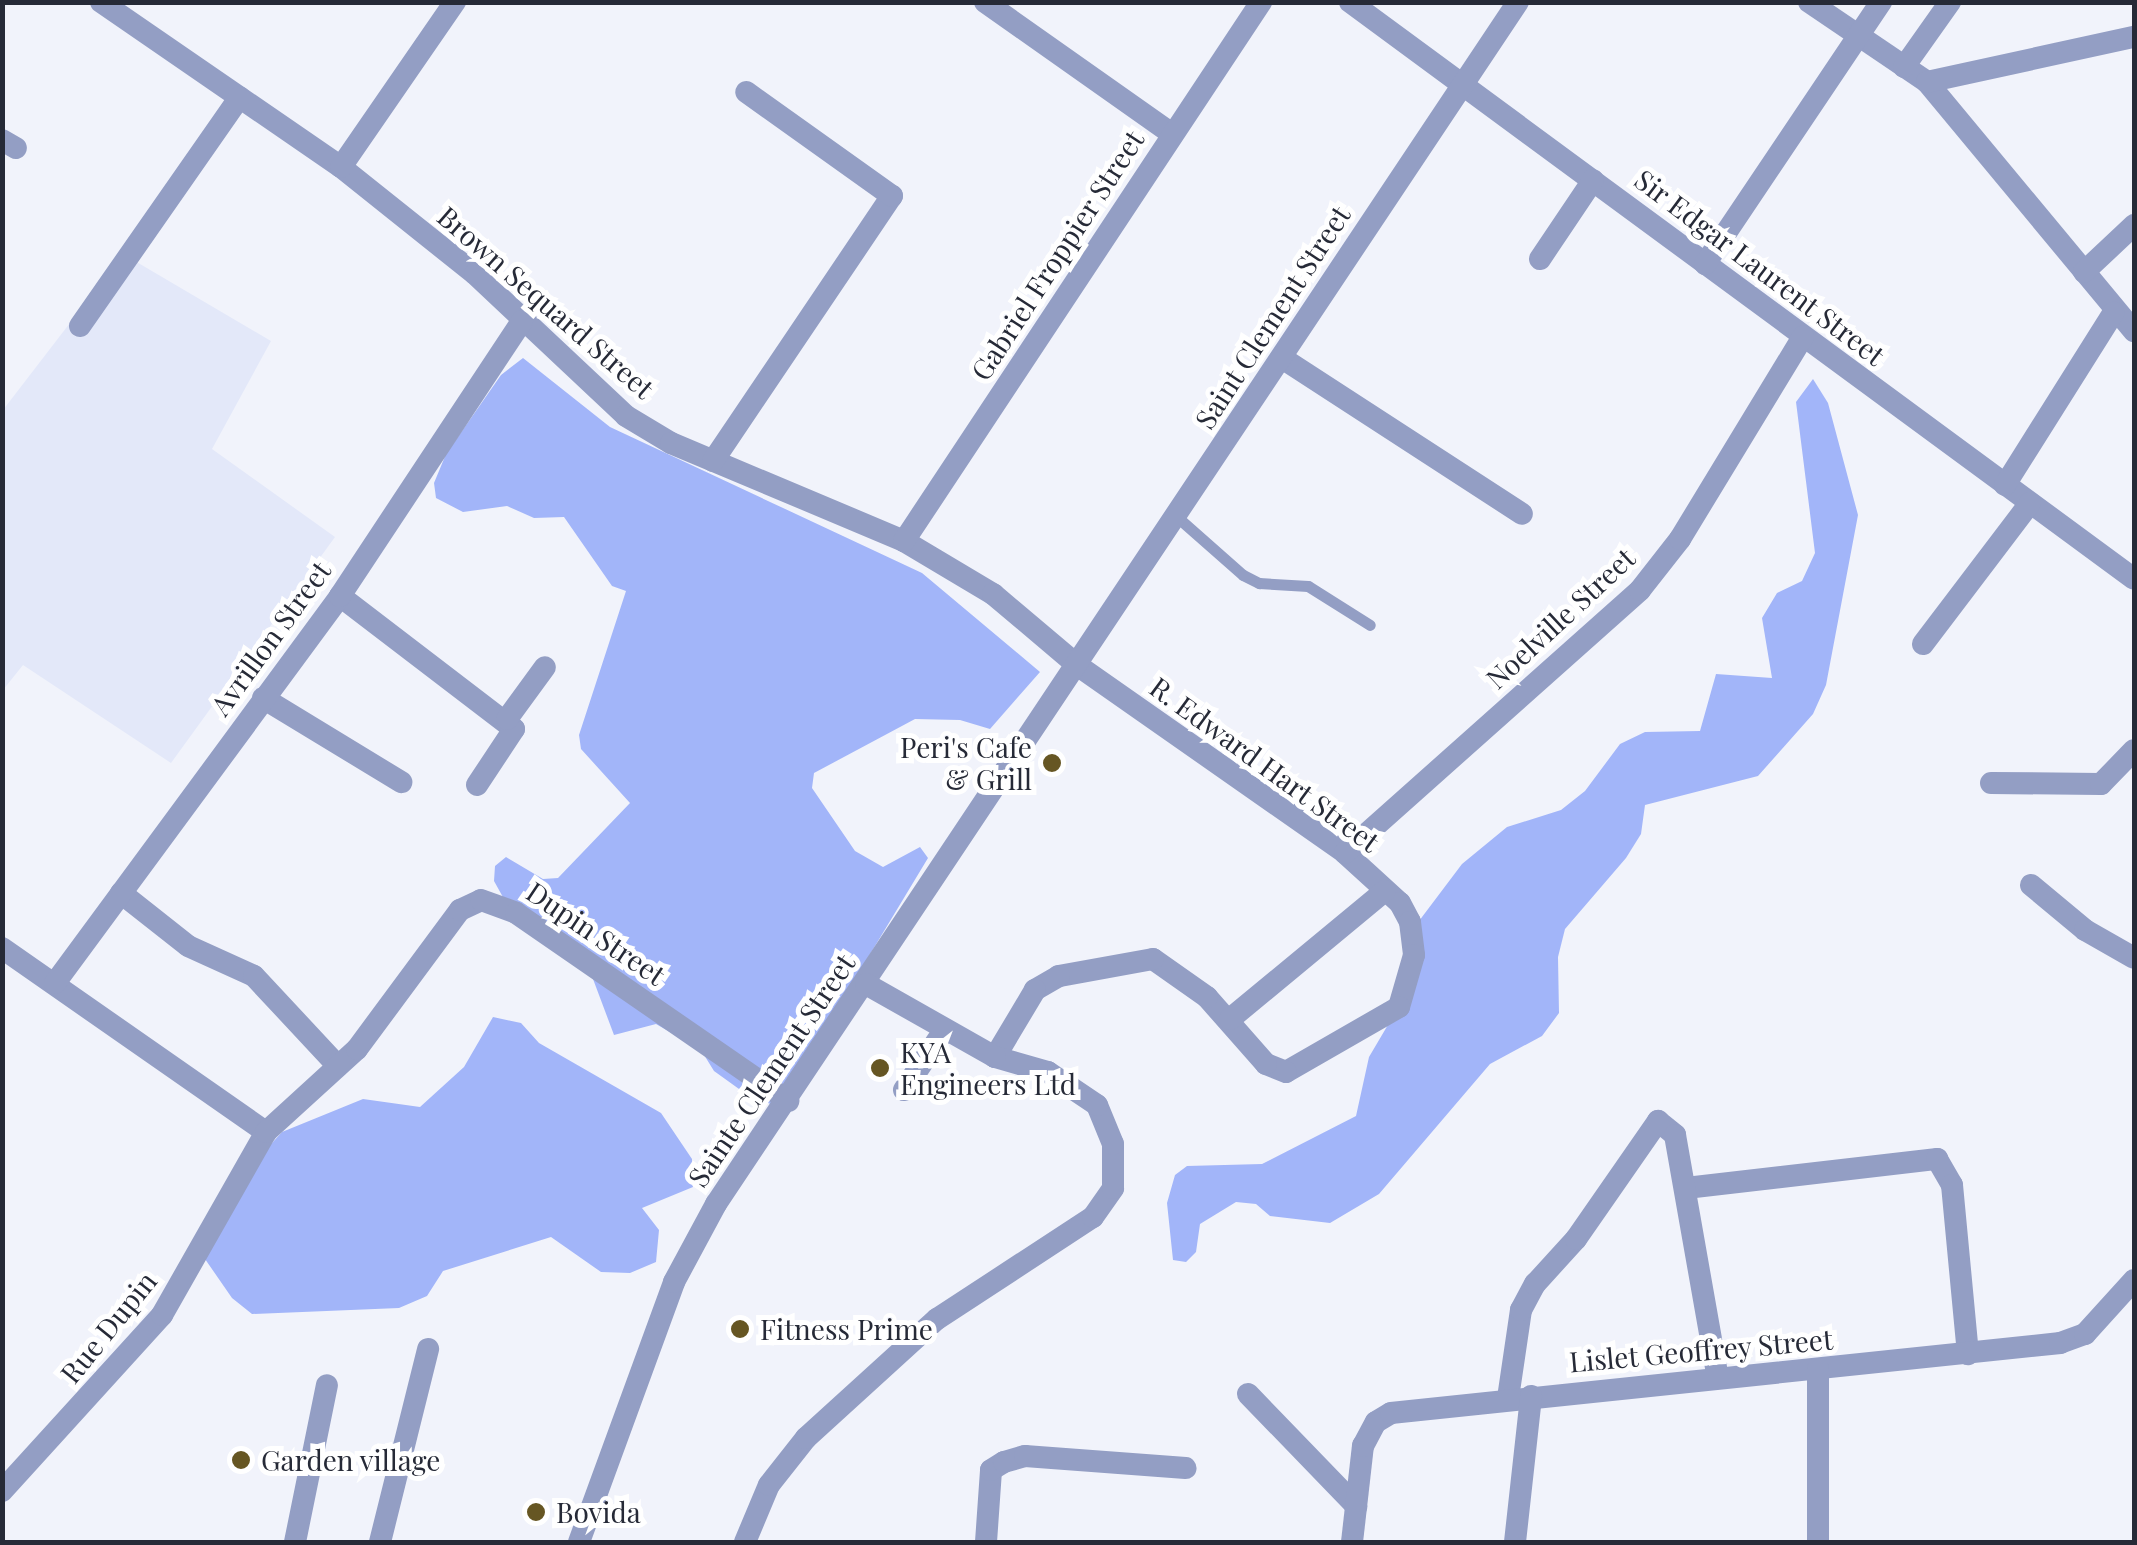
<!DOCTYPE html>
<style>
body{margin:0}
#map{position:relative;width:2137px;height:1545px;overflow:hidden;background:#f1f3fb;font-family:"Playfair Display",serif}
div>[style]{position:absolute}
.built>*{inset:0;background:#e3e8f9}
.forest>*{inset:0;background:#a2b5f9}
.service>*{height:11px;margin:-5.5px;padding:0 5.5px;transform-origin:5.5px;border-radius:5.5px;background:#939ec4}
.minor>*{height:22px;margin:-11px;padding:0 11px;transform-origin:11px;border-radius:11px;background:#939ec4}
.dots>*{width:28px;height:28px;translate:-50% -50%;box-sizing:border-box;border:5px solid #fff;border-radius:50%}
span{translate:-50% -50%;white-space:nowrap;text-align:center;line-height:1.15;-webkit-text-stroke:10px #fff;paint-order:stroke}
.street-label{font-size:28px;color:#262a37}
.poi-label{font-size:28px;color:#262a37}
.right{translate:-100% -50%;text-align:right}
.left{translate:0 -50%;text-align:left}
.frame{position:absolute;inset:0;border:5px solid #262a37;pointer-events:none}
</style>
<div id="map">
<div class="built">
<i style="clip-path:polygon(123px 254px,271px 341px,212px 449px,335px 537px,171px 763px,23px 665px,3px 690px,3px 410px)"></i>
</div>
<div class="forest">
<i style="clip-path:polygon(523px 358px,610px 427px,922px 573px,1040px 672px,990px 729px,960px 720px,915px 719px,814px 773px,812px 788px,855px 851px,883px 867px,920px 847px,928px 858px,778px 1107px,746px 1094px,714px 1071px,701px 1050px,656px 1024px,614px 1035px,593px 979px,509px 908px,494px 881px,495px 866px,506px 857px,543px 879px,558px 878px,630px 803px,581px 749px,579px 735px,626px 591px,612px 586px,564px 517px,534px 518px,507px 506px,463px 512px,436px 498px,434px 483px,446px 454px,501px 375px)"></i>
<i style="clip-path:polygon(1813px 379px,1828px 403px,1858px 515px,1826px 685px,1813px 714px,1758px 776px,1645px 805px,1641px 834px,1626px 858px,1565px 929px,1558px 957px,1559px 1013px,1542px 1036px,1490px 1064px,1379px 1194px,1330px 1223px,1270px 1216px,1256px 1204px,1236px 1202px,1200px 1224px,1196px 1252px,1186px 1262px,1173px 1260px,1167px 1203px,1175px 1175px,1187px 1166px,1262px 1164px,1356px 1116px,1369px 1057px,1392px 1018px,1419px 921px,1462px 864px,1507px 827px,1561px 810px,1585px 791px,1620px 744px,1645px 732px,1700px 731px,1716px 674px,1772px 678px,1762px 618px,1777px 593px,1802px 581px,1815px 553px,1796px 402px)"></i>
<i style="clip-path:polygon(493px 1017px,521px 1023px,539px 1043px,661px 1113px,692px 1159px,693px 1187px,642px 1208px,659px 1230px,656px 1262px,630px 1273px,601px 1272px,551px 1237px,443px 1271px,427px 1296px,399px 1308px,252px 1314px,232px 1298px,205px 1259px,242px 1176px,282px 1132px,363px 1099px,420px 1107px,464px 1067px)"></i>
</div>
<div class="service">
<i style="left:1176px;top:516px;width:89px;rotate:41.4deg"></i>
<i style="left:1243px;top:575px;width:18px;rotate:27deg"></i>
<i style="left:1259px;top:583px;width:49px;rotate:3.5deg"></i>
<i style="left:1308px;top:586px;width:73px;rotate:32.2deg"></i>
</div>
<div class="minor">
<i style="left:101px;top:2px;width:291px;rotate:34.5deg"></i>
<i style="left:341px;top:167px;width:171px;rotate:38.6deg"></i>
<i style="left:475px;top:274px;width:207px;rotate:43.2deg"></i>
<i style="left:626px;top:416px;width:52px;rotate:31deg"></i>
<i style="left:671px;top:443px;width:253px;rotate:22.8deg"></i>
<i style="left:904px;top:541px;width:104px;rotate:30.8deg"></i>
<i style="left:993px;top:594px;width:110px;rotate:40.2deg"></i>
<i style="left:1077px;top:665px;width:327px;rotate:35deg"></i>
<i style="left:1345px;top:853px;width:74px;rotate:42.3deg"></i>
<i style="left:1400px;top:903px;width:21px;rotate:62deg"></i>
<i style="left:1410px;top:922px;width:33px;rotate:83deg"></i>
<i style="left:1414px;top:955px;width:54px;rotate:106.1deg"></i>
<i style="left:1399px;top:1007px;width:130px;rotate:150.1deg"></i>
<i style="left:1286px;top:1072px;width:22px;rotate:-158deg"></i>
<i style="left:1266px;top:1064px;width:89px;rotate:-131.4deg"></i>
<i style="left:1207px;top:997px;width:66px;rotate:-144.9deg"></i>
<i style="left:1153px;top:959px;width:96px;rotate:169.7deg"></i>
<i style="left:1059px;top:976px;width:28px;rotate:150deg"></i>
<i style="left:1035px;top:990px;width:78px;rotate:120.8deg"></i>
<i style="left:985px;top:2px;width:229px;rotate:35.2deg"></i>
<i style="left:1350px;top:2px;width:973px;rotate:36.35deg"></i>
<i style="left:1809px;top:2px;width:143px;rotate:34.1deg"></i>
<i style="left:1927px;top:82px;width:324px;rotate:50.3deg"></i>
<i style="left:1904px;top:67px;width:80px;rotate:-54.7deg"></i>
<i style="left:1927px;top:82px;width:212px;rotate:-12.3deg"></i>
<i style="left:2px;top:140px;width:16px;rotate:30deg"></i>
<i style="left:341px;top:167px;width:201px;rotate:-55.4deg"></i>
<i style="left:1540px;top:259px;width:95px;rotate:-56.1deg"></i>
<i style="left:1705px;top:264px;width:316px;rotate:-56.1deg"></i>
<i style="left:2084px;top:272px;width:69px;rotate:-43.2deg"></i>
<i style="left:80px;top:326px;width:279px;rotate:-55.1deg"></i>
<i style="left:1282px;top:358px;width:286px;rotate:33deg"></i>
<i style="left:713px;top:461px;width:320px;rotate:-56deg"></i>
<i style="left:892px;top:196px;width:179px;rotate:-144.5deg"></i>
<i style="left:2005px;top:485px;width:204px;rotate:-57.8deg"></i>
<i style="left:904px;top:541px;width:647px;rotate:-56.48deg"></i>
<i style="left:340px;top:596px;width:219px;rotate:37.4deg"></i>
<i style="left:514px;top:729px;width:67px;rotate:123.5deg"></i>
<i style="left:1923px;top:644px;width:177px;rotate:-52.8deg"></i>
<i style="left:263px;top:698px;width:162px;rotate:31.3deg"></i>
<i style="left:507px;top:719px;width:64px;rotate:-53.8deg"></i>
<i style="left:1991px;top:783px;width:110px;rotate:0.5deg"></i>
<i style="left:2101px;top:784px;width:47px;rotate:-45.9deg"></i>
<i style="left:1345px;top:853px;width:395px;rotate:-41.7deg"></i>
<i style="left:1640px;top:590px;width:65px;rotate:-51.9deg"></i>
<i style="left:1680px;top:539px;width:237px;rotate:-58.7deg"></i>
<i style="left:2031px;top:885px;width:70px;rotate:39.8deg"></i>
<i style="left:2085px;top:930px;width:56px;rotate:29.7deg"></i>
<i style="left:121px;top:893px;width:85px;rotate:38.3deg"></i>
<i style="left:188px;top:946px;width:72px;rotate:24.4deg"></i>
<i style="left:254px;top:976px;width:123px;rotate:47deg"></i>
<i style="left:2px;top:948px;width:322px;rotate:34.9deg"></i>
<i style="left:55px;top:983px;width:481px;rotate:-53.6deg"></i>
<i style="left:340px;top:596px;width:330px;rotate:-56.5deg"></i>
<i style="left:1230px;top:1019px;width:201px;rotate:-39.6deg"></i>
<i style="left:904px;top:1090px;width:70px;rotate:-56.1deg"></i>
<i style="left:1686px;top:1188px;width:253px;rotate:-6.6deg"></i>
<i style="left:1937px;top:1159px;width:30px;rotate:60deg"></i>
<i style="left:1952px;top:1185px;width:170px;rotate:84.6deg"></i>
<i style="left:1248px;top:1394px;width:156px;rotate:46deg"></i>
<i style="left:1508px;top:1398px;width:89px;rotate:-81.6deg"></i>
<i style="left:1521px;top:1310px;width:30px;rotate:-62deg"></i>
<i style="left:1535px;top:1284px;width:61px;rotate:-47.7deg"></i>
<i style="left:1576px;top:1239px;width:144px;rotate:-55.2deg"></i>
<i style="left:1658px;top:1121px;width:22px;rotate:39deg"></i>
<i style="left:1675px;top:1135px;width:247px;rotate:80deg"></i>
<i style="left:2px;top:1491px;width:238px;rotate:-47.7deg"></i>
<i style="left:162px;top:1315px;width:210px;rotate:-60.4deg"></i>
<i style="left:266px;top:1132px;width:123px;rotate:-42.4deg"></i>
<i style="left:357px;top:1049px;width:173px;rotate:-53.5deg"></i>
<i style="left:460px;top:910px;width:23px;rotate:-25deg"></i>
<i style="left:481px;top:900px;width:37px;rotate:20deg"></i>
<i style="left:516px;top:913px;width:331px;rotate:34.6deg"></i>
<i style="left:295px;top:1542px;width:160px;rotate:-78.5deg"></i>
<i style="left:380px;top:1542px;width:199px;rotate:-76deg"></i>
<i style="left:579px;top:1542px;width:277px;rotate:-69.9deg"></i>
<i style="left:674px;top:1282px;width:89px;rotate:-61.7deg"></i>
<i style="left:716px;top:1204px;width:1445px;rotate:-56.29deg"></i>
<i style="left:745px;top:1542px;width:62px;rotate:-67.2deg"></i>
<i style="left:769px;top:1485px;width:60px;rotate:-51.8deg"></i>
<i style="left:806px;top:1438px;width:177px;rotate:-42.3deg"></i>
<i style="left:937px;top:1319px;width:186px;rotate:-33.2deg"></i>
<i style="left:1093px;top:1217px;width:35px;rotate:-55deg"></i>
<i style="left:1113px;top:1188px;width:44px;rotate:-90deg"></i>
<i style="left:1113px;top:1144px;width:42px;rotate:-112.3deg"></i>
<i style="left:1097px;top:1105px;width:59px;rotate:-146deg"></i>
<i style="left:1048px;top:1072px;width:55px;rotate:-164.2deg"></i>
<i style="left:995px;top:1057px;width:148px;rotate:-150.5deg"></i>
<i style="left:986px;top:1542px;width:72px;rotate:-86deg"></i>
<i style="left:991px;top:1470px;width:15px;rotate:-32deg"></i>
<i style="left:1004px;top:1462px;width:22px;rotate:-16deg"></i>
<i style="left:1025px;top:1456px;width:161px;rotate:4.3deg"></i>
<i style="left:1352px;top:1542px;width:97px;rotate:-83.5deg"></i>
<i style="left:1363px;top:1446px;width:27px;rotate:-62deg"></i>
<i style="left:1376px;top:1422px;width:17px;rotate:-31deg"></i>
<i style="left:1391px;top:1413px;width:673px;rotate:-5.97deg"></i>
<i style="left:2060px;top:1343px;width:27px;rotate:-20deg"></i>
<i style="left:2085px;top:1334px;width:73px;rotate:-47.8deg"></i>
<i style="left:1515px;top:1542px;width:147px;rotate:-83.7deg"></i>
<i style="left:1818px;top:1542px;width:173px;rotate:-90deg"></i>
</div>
<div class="dots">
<i style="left:1052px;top:763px;background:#665623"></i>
<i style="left:880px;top:1068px;background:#665623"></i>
<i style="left:740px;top:1329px;background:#665623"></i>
<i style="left:241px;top:1460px;background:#665623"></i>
<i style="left:536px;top:1512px;background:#665623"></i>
</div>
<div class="street-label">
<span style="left:1057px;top:255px;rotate:-57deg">Gabriel Froppier Street</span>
<span style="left:1760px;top:267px;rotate:37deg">Sir Edgar Laurent Street</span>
<span style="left:546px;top:302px;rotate:41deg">Brown Sequard Street</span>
<span style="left:1272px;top:317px;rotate:-57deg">Saint Clement Street</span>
<span style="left:1560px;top:618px;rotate:-43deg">Noelville Street</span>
<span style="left:270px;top:638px;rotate:-54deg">Avrillon Street</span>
<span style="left:1265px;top:764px;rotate:36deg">R. Edward Hart Street</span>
<span style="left:596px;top:933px;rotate:34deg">Dupin Street</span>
<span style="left:771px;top:1070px;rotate:-56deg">Sainte Clement Street</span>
<span style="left:108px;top:1327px;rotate:-51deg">Rue Dupin</span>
<span style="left:1701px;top:1350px;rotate:-5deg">Lislet Geoffrey Street</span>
</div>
<div class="poi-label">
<span class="right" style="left:1032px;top:763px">Peri's Cafe<br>&amp; Grill</span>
<span class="left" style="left:900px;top:1068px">KYA<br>Engineers Ltd</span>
<span class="left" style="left:760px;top:1329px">Fitness Prime</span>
<span class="left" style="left:261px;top:1460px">Garden village</span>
<span class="left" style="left:556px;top:1512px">Bovida</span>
</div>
<div class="frame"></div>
</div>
